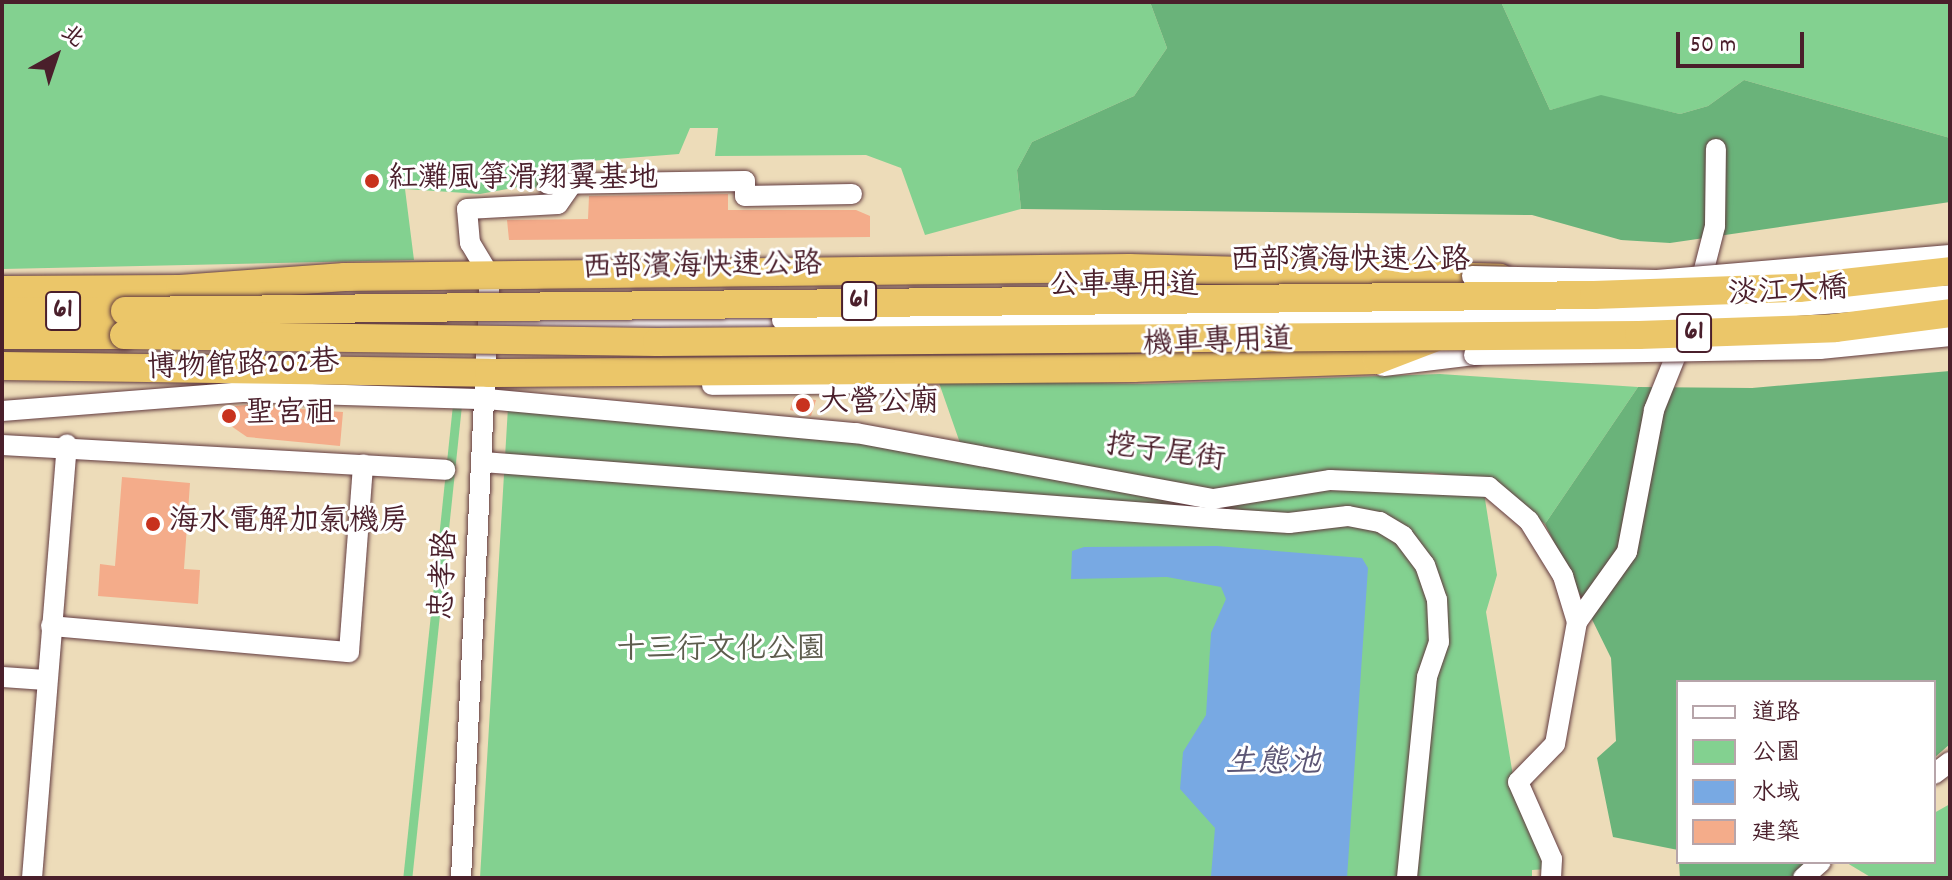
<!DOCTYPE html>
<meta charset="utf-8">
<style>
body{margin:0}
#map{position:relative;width:1952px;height:880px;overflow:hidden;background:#eddcb9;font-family:Dekko,"LXGW WenKai TC",sans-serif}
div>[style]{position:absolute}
.green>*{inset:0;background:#83d190;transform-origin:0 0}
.forest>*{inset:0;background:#6ab37a}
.water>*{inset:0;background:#78a9e3}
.building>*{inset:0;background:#f4ac8a}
.roads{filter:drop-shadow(0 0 2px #623b40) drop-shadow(0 0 2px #623b40)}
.minor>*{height:20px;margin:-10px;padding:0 10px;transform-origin:10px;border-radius:10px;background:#fff}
.highway>*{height:28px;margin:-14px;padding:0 14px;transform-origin:14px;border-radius:14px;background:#ebc669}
.bridges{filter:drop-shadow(0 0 2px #623b40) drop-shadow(0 0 2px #623b40)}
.minor-bridge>*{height:20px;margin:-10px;padding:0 10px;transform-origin:10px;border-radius:10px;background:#fff}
.highway-bridge>*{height:28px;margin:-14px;padding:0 14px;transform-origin:14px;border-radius:14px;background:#ebc669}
.dots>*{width:22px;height:22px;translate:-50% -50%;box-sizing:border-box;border:4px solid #fff;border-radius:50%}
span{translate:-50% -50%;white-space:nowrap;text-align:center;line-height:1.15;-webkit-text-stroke:6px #fff;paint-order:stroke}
.shield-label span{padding:2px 6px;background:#fff;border:2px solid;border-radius:6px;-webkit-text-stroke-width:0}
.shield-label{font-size:28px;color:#4a1f2b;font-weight:700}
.poi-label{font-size:30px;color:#4a1f2b}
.left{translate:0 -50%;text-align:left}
.street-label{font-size:30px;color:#4a1f2b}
.park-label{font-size:30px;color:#5e5d4e}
.water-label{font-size:32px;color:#5c5675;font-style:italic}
.frame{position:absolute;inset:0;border:4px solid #4a1f2b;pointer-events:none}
.legend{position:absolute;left:1676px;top:680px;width:260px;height:184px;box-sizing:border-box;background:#fff;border:2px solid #b7a5aa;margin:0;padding:10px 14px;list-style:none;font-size:24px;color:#4a1f2b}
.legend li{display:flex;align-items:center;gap:16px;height:40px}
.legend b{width:40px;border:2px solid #b7a5aa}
.north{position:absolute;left:16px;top:16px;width:80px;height:80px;-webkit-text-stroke:6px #fff;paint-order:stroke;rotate:40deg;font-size:22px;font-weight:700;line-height:32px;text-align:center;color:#4a1f2b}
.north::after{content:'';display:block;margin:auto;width:28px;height:36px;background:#4a1f2b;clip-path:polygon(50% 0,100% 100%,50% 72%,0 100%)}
.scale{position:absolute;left:1676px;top:32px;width:128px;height:36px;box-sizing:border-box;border:4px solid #4a1f2b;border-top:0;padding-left:10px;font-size:24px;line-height:28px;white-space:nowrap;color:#4a1f2b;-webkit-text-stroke:6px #fff;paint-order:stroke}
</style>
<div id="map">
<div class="green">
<i style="clip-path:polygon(2px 2px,1150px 2px,1167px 48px,1134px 96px,1032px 142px,1017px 170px,1021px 209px,925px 235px,901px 168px,866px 155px,715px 156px,718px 128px,690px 128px,679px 154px,551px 164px,547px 193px,530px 185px,480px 194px,405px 189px,414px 260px,2px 269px)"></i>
<i style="clip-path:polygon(1501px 2px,1950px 2px,1950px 138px,1744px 80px,1708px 106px,1680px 114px,1601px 96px,1550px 110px)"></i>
<i style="clip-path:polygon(1440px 374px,1638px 387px,1545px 524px,1491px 482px,1432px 473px,1317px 477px,1215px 492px,960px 443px,938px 380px,1144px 384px)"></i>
<i style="left:453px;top:405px;width:9px;height:474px;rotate:6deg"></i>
<i style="clip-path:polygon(508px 407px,817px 434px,1212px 505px,1318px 490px,1484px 493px,1497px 575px,1486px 612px,1514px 782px,1548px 869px,1532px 870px,1532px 878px,480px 878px)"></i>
<i style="clip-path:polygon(1950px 804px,1950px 878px,1872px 878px,1847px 863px,1934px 862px,1934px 813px)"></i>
</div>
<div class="forest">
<i style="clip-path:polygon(1150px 2px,1501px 2px,1550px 110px,1601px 95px,1680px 114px,1708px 106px,1744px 80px,1950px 138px,1950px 202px,1670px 243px,1621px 240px,1532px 215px,1021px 209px,1017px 170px,1032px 142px,1134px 96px,1167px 48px)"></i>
<i style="clip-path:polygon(1950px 371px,1950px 744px,1934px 758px,1934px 682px,1678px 682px,1678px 850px,1613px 837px,1597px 758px,1616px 741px,1611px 658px,1545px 524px,1638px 387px,1752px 388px)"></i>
<i style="clip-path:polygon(1679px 862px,1812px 862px,1793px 878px,1680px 878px)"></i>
</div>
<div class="water">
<i style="clip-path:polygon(1217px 546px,1362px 558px,1368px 568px,1347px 878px,1211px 876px,1215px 828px,1180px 789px,1183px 752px,1206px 715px,1211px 633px,1226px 599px,1221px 587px,1167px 577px,1071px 579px,1072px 551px,1084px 547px)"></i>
</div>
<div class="building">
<i style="clip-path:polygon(728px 194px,728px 210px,856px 210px,870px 216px,870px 237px,509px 240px,507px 220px,588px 219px,589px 196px)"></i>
<i style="clip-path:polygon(794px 397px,816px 400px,811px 416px,790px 410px)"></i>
<i style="clip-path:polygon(245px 405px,343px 412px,340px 446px,247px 437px,218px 417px,226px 407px)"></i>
<i style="clip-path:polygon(122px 477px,190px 483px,184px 569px,200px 570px,198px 604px,98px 596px,100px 564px,115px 566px)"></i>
</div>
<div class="roads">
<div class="minor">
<i style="left:548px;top:184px;width:197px;rotate:-0.9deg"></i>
<i style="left:745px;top:181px;width:15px;rotate:90deg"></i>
<i style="left:745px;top:196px;width:107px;rotate:-1.1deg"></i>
<i style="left:490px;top:276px;width:39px;rotate:-121deg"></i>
<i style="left:470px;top:243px;width:34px;rotate:-95deg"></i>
<i style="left:467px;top:209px;width:91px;rotate:-3.1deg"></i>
<i style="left:558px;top:204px;width:24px;rotate:-55deg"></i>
<i style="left:1699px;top:289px;width:65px;rotate:-75.7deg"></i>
<i style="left:1715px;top:226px;width:77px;rotate:-89.3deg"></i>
<i style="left:490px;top:322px;width:292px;rotate:-0.4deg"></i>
<i style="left:1383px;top:366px;width:92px;rotate:-6.9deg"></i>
<i style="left:712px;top:385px;width:196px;rotate:-0.6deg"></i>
<i style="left:2px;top:411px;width:244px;rotate:-4.5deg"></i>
<i style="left:245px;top:392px;width:241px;rotate:1.7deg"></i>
<i style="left:486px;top:399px;width:372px;rotate:5.3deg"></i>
<i style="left:856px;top:433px;width:363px;rotate:10.5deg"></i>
<i style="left:1213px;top:499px;width:119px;rotate:-9.2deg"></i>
<i style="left:1330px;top:480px;width:159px;rotate:2.5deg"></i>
<i style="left:1489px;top:487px;width:52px;rotate:40.4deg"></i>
<i style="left:1529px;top:521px;width:65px;rotate:58.3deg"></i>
<i style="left:1563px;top:576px;width:48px;rotate:73.1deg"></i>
<i style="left:1577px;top:622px;width:124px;rotate:100.2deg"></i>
<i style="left:1555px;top:744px;width:53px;rotate:134.2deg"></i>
<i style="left:1518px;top:782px;width:84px;rotate:66.2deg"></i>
<i style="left:1552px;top:859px;width:19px;rotate:93deg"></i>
<i style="left:2px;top:445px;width:444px;rotate:3.2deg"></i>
<i style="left:483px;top:462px;width:745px;rotate:4.39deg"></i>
<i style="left:1226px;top:519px;width:63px;rotate:3.6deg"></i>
<i style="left:1289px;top:523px;width:59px;rotate:-6.8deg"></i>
<i style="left:1348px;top:516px;width:33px;rotate:11deg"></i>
<i style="left:1380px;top:522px;width:27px;rotate:31deg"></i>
<i style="left:1403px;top:536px;width:36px;rotate:53deg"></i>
<i style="left:1425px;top:565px;width:37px;rotate:71deg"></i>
<i style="left:1437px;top:600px;width:42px;rotate:87.3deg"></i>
<i style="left:1439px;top:642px;width:37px;rotate:109deg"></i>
<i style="left:1427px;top:677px;width:202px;rotate:95.7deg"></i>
<i style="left:1577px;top:622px;width:86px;rotate:-54.5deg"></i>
<i style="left:1627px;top:552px;width:145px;rotate:-79.2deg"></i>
<i style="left:1654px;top:410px;width:78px;rotate:-68.1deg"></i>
<i style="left:51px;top:626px;width:299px;rotate:5deg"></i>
<i style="left:349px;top:652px;width:188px;rotate:-85.7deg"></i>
<i style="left:2px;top:677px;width:44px;rotate:3.9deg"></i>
<i style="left:1934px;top:774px;width:20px;rotate:-37deg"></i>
<i style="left:32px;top:878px;width:435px;rotate:-85.4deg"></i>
<i style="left:461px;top:878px;width:603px;rotate:-87.24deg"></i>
<i style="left:1803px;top:878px;width:24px;rotate:-42deg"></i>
</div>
<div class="highway">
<i style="left:2px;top:290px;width:178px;rotate:-0.3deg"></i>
<i style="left:180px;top:289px;width:165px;rotate:-4.2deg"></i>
<i style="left:345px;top:277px;width:784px;rotate:-0.66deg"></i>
<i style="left:1129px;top:268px;width:371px;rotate:1.5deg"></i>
<i style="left:2px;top:312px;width:123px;rotate:-0.5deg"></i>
<i style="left:2px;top:335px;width:122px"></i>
<i style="left:2px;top:366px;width:487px;rotate:0.8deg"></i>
<i style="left:489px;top:373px;width:644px;rotate:-0.44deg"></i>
<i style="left:1133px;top:368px;width:244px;rotate:-1.9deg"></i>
<i style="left:1377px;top:360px;width:64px;rotate:-21deg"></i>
</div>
</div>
<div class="bridges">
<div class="minor-bridge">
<i style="left:1472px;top:276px;width:185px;rotate:1.2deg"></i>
<i style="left:1657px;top:280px;width:294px;rotate:-4.9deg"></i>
<i style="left:782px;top:320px;width:870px;rotate:-0.26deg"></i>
<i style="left:1652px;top:316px;width:299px;rotate:-4deg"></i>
<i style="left:1474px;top:355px;width:346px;rotate:-1deg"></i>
<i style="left:1820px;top:349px;width:131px;rotate:-5.7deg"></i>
</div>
<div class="highway-bridge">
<i style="left:125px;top:311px;width:1469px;rotate:-0.62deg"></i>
<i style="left:1594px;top:295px;width:205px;rotate:-2deg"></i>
<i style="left:1799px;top:288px;width:152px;rotate:-6.4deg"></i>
<i style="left:124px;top:335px;width:533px;rotate:0.75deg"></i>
<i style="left:657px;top:342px;width:982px;rotate:-0.41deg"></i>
<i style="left:1639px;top:335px;width:196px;rotate:-2deg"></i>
<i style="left:1835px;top:328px;width:116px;rotate:-7.4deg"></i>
</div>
</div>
<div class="dots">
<i style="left:372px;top:181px;background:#c8321e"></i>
<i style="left:803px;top:405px;background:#c8321e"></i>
<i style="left:229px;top:416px;background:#c8321e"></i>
<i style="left:153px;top:524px;background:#c8321e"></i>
</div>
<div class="shield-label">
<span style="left:859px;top:301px">61</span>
<span style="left:63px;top:311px">61</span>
<span style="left:1694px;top:333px">61</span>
</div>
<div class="poi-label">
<span class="left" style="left:388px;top:181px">紅灘風箏滑翔翼基地</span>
<span class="left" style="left:819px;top:405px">大營公廟</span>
<span class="left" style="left:245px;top:416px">聖宮祖</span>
<span class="left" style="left:169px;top:524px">海水電解加氯機房</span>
</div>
<div class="street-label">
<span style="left:1350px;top:263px">西部濱海快速公路</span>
<span style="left:702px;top:269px;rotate:-1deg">西部濱海快速公路</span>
<span style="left:1124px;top:288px">公車專用道</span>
<span style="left:1788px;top:294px;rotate:-3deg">淡江大橋</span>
<span style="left:1218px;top:345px;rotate:-2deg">機車專用道</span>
<span style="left:243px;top:368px;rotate:-2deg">博物館路202巷</span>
<span style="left:1165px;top:455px;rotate:8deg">挖子尾街</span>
<span style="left:447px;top:575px;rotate:-87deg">忠孝路</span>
</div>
<div class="park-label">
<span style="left:721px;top:652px">十三行文化公園</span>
</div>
<div class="water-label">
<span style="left:1273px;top:765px">生態池</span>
</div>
<div class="frame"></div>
<ul class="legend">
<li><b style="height:10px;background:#fff"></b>道路</li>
<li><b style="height:22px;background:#83d190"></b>公園</li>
<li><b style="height:22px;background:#78a9e3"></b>水域</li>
<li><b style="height:22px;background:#f4ac8a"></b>建築</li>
</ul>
<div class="north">北</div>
<div class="scale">50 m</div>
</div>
